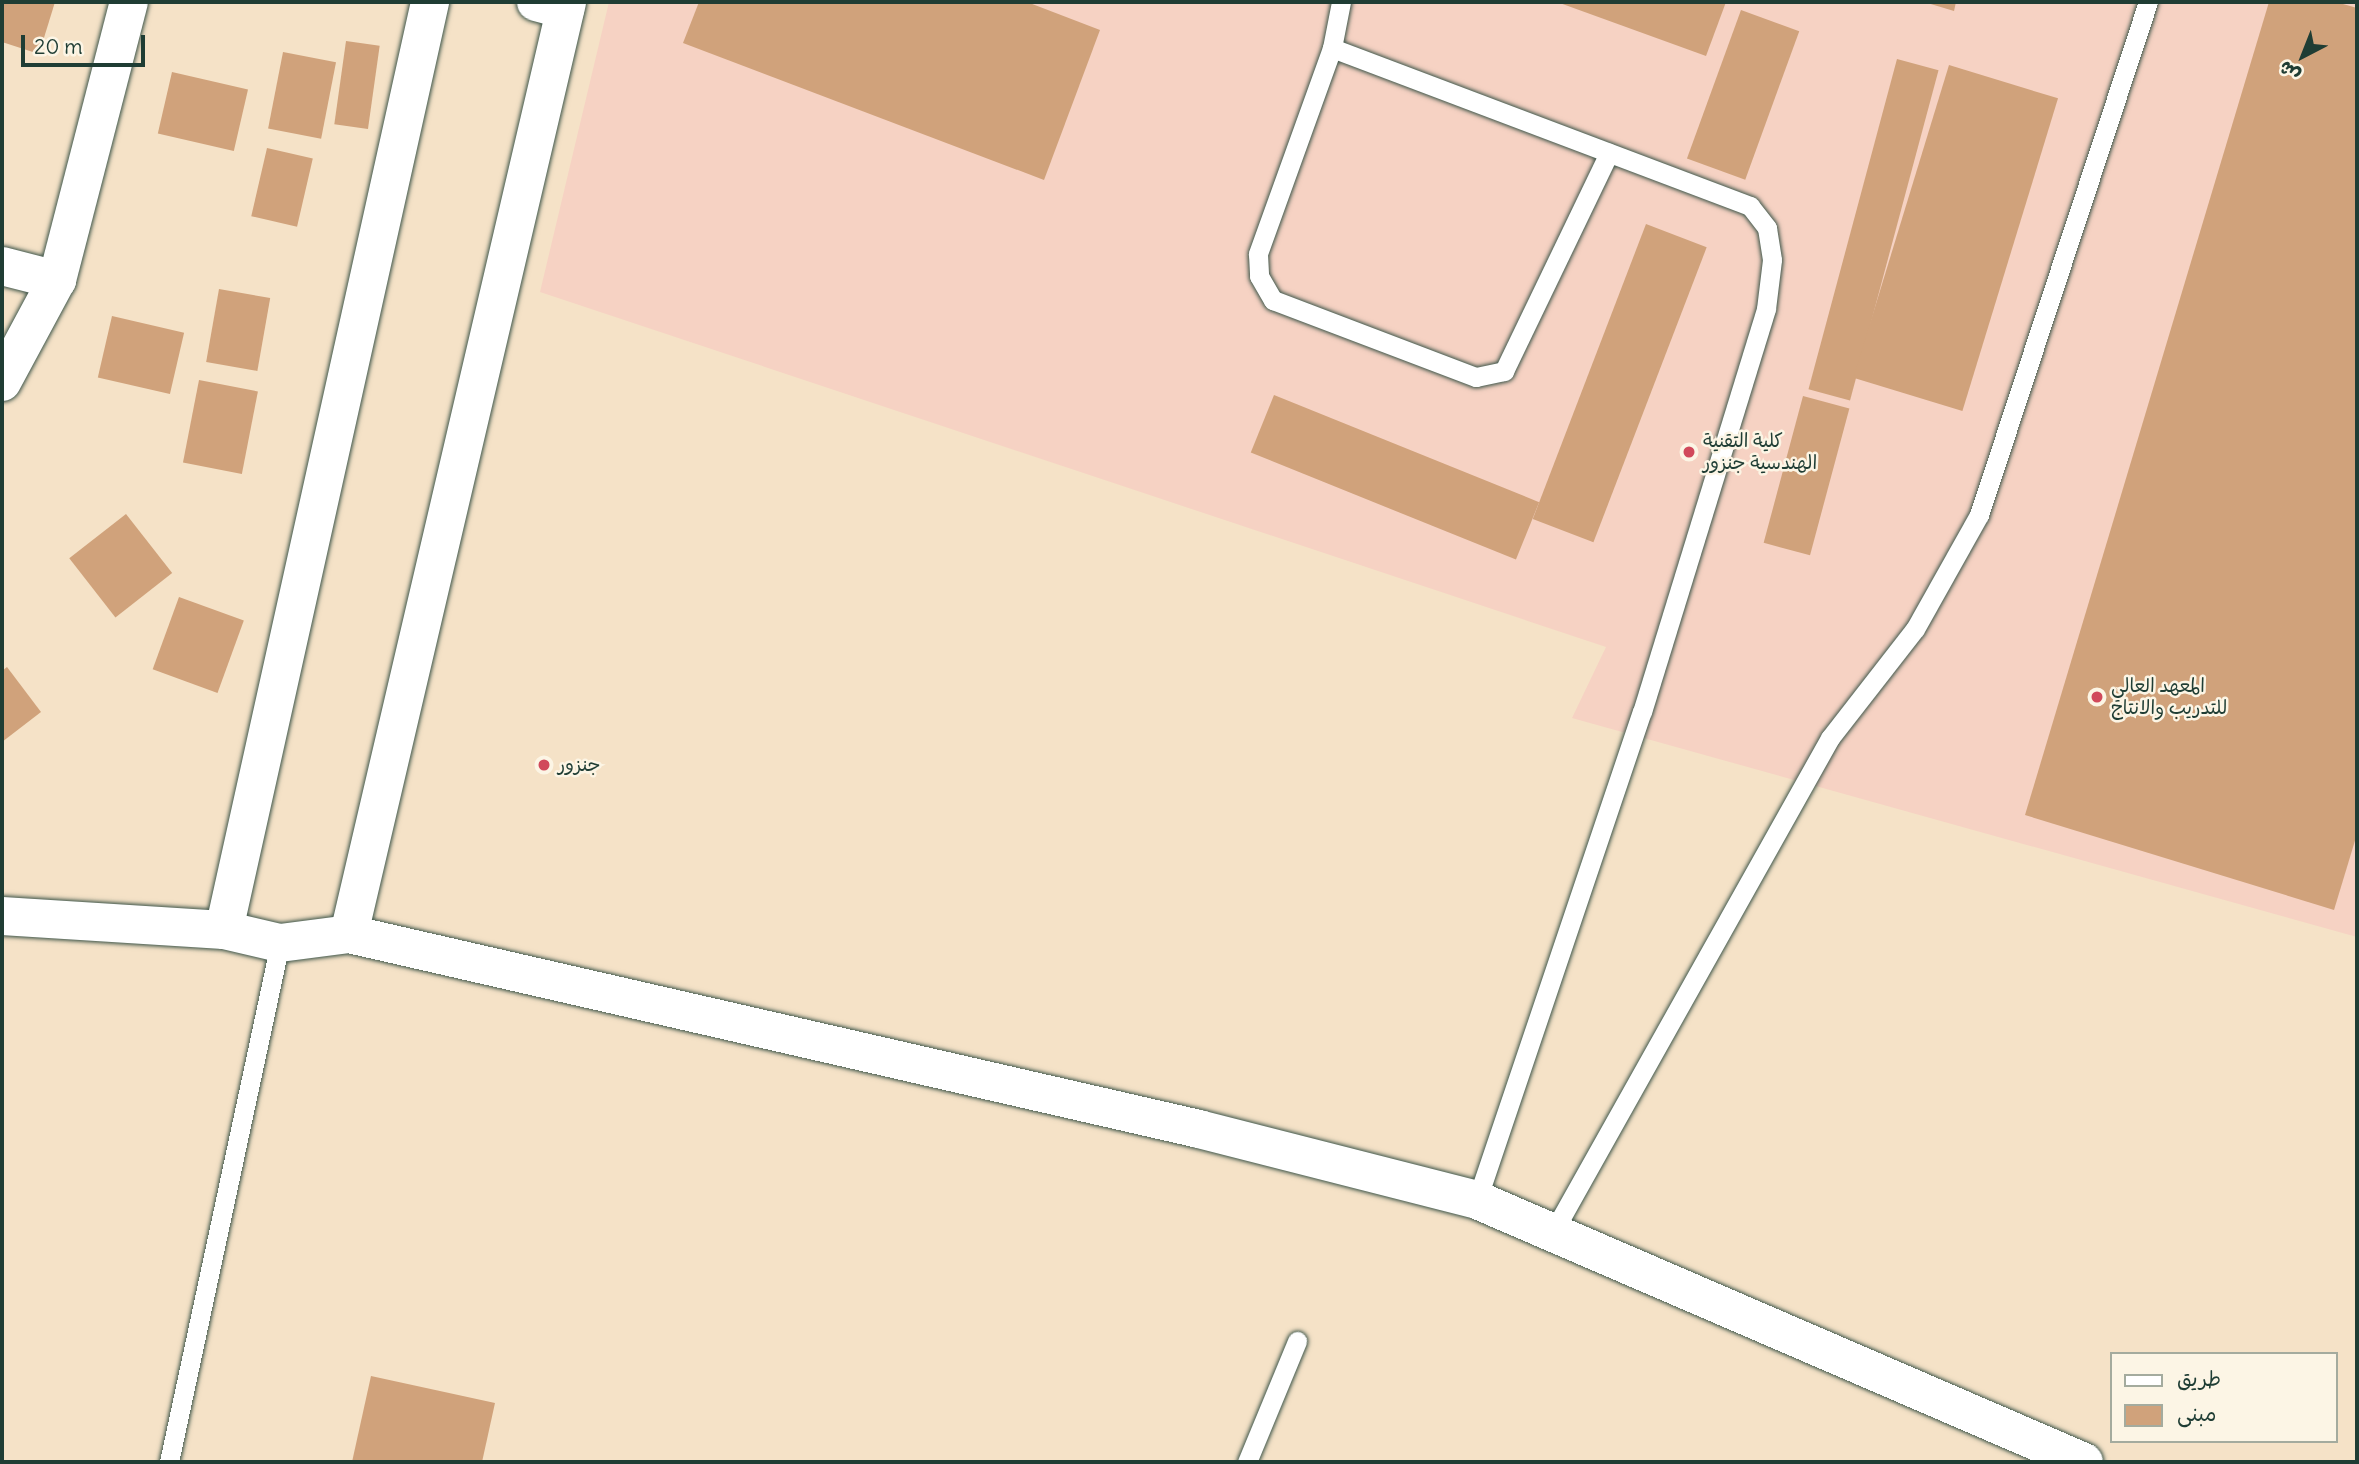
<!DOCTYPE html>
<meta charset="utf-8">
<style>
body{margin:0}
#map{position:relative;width:2359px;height:1464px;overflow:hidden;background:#f5e2c7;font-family:Delius,"Playpen Sans Arabic",sans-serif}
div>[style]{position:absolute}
.built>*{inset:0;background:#f6d2c3}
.building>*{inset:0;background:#d0a27b;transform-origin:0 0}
.roads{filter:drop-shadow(0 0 2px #3f564a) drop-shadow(0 0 2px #3f564a)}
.service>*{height:19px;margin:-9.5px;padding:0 9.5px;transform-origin:9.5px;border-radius:9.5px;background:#fff}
.minor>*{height:38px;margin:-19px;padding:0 19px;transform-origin:19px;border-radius:19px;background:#fff}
.tertiary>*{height:38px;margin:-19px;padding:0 19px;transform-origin:19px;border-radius:19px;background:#fff}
.dots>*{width:19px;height:19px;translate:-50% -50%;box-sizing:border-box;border:4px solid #fcf5e5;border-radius:50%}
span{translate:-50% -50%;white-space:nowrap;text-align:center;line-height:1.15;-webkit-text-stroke:5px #fcf5e5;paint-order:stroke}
.poi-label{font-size:19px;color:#1f3d34}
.left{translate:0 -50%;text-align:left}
.frame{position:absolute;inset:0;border:4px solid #1f3d34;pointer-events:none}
.legend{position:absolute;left:2110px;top:1352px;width:228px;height:91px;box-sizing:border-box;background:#fcf5e5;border:2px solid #a4ab9e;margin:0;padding:9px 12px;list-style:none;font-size:21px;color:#1f3d34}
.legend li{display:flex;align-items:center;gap:14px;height:35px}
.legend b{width:35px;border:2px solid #a4ab9e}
.north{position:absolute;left:2268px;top:21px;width:70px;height:70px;-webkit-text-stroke:5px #fcf5e5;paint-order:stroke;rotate:222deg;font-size:19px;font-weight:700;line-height:28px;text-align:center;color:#1f3d34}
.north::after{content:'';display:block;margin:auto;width:24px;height:32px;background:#1f3d34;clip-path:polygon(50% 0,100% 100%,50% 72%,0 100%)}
.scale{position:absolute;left:21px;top:35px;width:124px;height:32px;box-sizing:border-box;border:4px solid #1f3d34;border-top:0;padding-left:9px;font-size:21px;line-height:24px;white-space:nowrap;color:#1f3d34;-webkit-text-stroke:5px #fcf5e5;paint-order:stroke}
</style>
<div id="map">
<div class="built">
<i style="clip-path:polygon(609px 2px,2357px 2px,2357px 937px,1572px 718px,1606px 647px,540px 292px)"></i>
</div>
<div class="building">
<i style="clip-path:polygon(3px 2px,55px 2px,39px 54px,2px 42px)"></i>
<i style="clip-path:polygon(699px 2px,1027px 2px,1100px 30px,1044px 180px,683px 43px)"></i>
<i style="clip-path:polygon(1557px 2px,1726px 2px,1706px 56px)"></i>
<i style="clip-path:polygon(1924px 2px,1956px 2px,1954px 11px)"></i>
<i style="clip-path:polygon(2269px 2px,2336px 2px,2357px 8px,2357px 834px,2334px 910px,2025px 815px)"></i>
<i style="left:1741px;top:10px;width:62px;height:158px;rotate:20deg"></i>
<i style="left:346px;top:41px;width:34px;height:84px;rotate:8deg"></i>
<i style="left:283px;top:52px;width:54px;height:78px;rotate:11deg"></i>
<i style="left:1897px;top:59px;width:43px;height:342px;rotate:15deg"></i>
<i style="left:1949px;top:65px;width:114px;height:327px;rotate:17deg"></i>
<i style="left:172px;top:72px;width:78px;height:63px;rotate:13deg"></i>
<i style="left:267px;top:148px;width:47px;height:70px;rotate:13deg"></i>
<i style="left:1646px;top:224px;width:65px;height:316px;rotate:21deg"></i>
<i style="left:219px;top:289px;width:52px;height:74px;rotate:10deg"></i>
<i style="left:112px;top:316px;width:74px;height:63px;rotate:13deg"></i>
<i style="left:199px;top:380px;width:60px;height:84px;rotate:11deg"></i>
<i style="left:1274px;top:395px;width:286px;height:62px;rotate:22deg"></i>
<i style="left:1803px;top:396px;width:48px;height:152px;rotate:15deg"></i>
<i style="left:126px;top:514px;width:75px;height:72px;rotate:52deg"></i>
<i style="left:179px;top:597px;width:69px;height:77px;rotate:20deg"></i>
<i style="clip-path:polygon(7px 667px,41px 712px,2px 742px,2px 671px)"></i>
<i style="clip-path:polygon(371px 1376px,495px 1403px,482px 1462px,352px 1462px)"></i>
</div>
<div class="roads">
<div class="service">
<i style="left:1341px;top:2px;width:47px;rotate:101.1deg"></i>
<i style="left:1332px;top:48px;width:219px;rotate:109.8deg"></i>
<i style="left:1258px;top:254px;width:22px;rotate:87deg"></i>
<i style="left:1259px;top:276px;width:28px;rotate:60deg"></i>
<i style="left:1273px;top:300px;width:217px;rotate:20.8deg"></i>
<i style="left:1476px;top:377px;width:29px;rotate:-12deg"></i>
<i style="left:1504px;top:371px;width:242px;rotate:-64.3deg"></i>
<i style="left:1332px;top:48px;width:447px;rotate:20.7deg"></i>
<i style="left:1750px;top:206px;width:28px;rotate:52deg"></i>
<i style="left:1767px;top:228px;width:32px;rotate:81deg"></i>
<i style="left:1772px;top:260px;width:49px;rotate:97deg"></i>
<i style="left:1766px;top:309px;width:421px;rotate:107.1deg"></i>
<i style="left:1642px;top:711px;width:516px;rotate:108.65deg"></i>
<i style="left:1552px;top:1234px;width:569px;rotate:-60.73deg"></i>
<i style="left:1830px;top:738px;width:138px;rotate:-52.1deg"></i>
<i style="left:1915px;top:629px;width:131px;rotate:-60.7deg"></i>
<i style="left:1979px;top:515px;width:540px;rotate:-71.77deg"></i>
<i style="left:169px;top:1462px;width:531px;rotate:-77.93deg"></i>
<i style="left:1247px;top:1462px;width:131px;rotate:-67.5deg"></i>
</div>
<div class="minor">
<i style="left:536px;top:2px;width:30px;rotate:15deg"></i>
<i style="left:2px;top:266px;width:57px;rotate:14.3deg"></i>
<i style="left:2px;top:382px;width:116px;rotate:-61.7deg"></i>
<i style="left:57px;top:280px;width:287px;rotate:-75.5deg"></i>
<i style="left:349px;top:934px;width:872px;rotate:12.92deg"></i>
<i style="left:1199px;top:1129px;width:287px;rotate:14.3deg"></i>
<i style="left:1477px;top:1200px;width:661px;rotate:23.35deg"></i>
</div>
<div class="tertiary">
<i style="left:2px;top:916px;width:222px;rotate:3.6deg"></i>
<i style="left:224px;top:930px;width:57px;rotate:13.1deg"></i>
<i style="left:280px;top:943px;width:70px;rotate:-7.4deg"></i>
<i style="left:349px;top:934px;width:957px;rotate:-76.83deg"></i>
<i style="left:224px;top:930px;width:951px;rotate:-77.48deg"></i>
</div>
</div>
<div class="dots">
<i style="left:1689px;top:452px;background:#d1495b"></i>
<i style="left:2097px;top:697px;background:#d1495b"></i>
<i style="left:544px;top:765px;background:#d1495b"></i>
</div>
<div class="poi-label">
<span class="left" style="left:1703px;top:452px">كلية التقنية<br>الهندسية جنزور</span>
<span class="left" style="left:2111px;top:697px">المعهد العالي<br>للتدريب والانتاج</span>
<span class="left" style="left:558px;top:765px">جنزور</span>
</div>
<div class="frame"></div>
<ul class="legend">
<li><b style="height:9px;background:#fff"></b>طريق</li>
<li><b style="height:19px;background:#d0a27b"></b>مبنى</li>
</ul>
<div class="north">ش</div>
<div class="scale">20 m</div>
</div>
